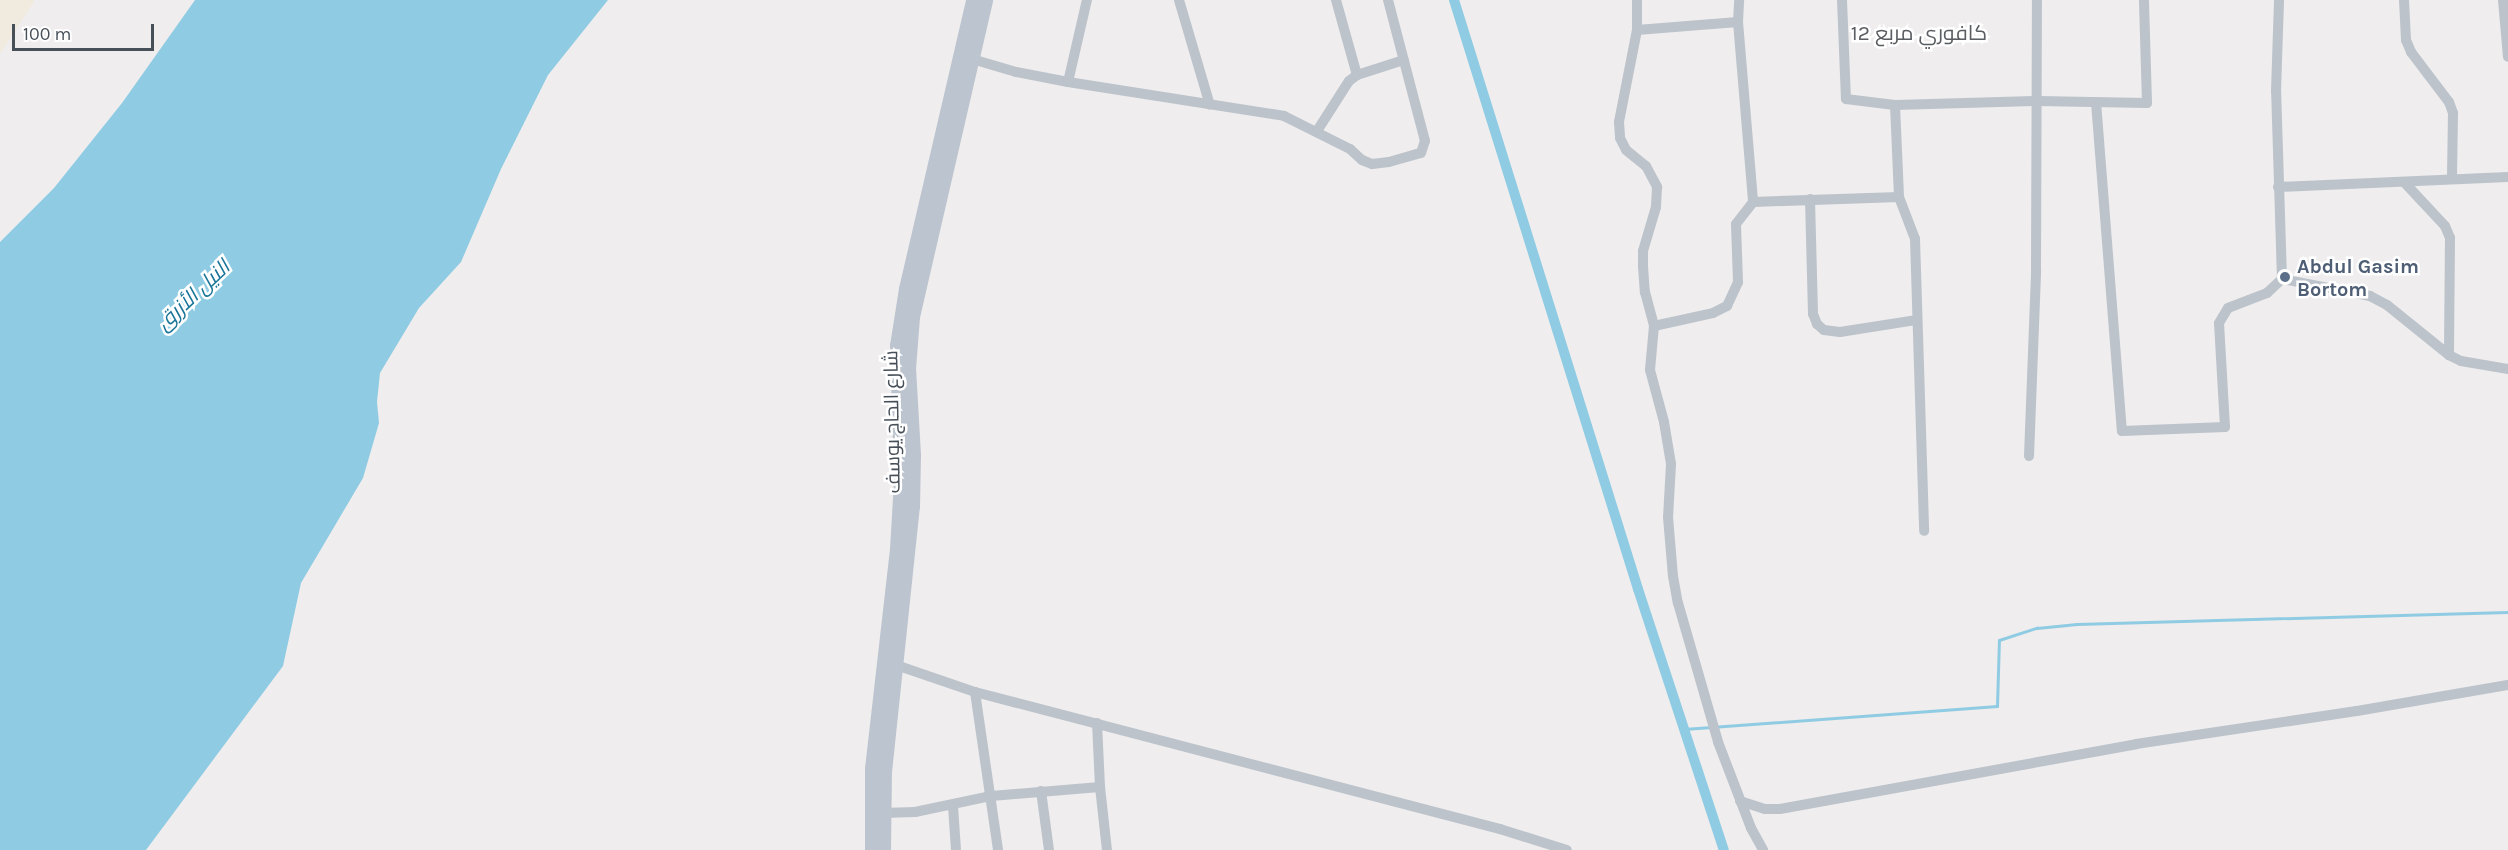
<!DOCTYPE html>
<meta charset="utf-8">
<style>
body{margin:0}
#map{position:relative;width:2508px;height:850px;overflow:hidden;background:#efeded;font-family:Karla,Cairo,sans-serif}
div>[style]{position:absolute}
.sand>*{inset:0;background:#f0ebde}
.water>*{inset:0;background:#8fcce3}
.stream>*{height:3px;margin:-1.5px;padding:0 1.5px;transform-origin:1.5px;border-radius:1.5px;background:#8fcce3}
.canal>*{height:10px;margin:-5px;padding:0 5px;transform-origin:5px;border-radius:5px;background:#8fcce3}
.street>*{height:10px;margin:-5px;padding:0 5px;transform-origin:5px;border-radius:5px;background:#bcc3cb}
.secondary>*{height:14px;margin:-7px;padding:0 7px;transform-origin:7px;border-radius:7px;background:#bcc4cf}
.dots>*{width:16px;height:16px;translate:-50% -50%;box-sizing:border-box;border:3px solid #fff;border-radius:50%}
span{translate:-50% -50%;white-space:nowrap;text-align:center;line-height:1.15;-webkit-text-stroke:5px #fff;paint-order:stroke}
.service-label{font-size:20px;color:#4e5e75;font-weight:700}
.left{translate:0 -50%;text-align:left}
.street-label{font-size:20px;color:#474f58}
.neighbourhood-label{font-size:21px;color:#5a5d61}
.water-label{font-size:21px;color:#197599;font-style:italic}
.scale{position:absolute;left:12px;top:24px;width:142px;height:27px;box-sizing:border-box;border:3px solid #474f58;border-top:0;padding-left:8px;font-size:18px;line-height:21px;white-space:nowrap;color:#474f58;-webkit-text-stroke:4px #fff;paint-order:stroke}
</style>
<div id="map">
<div class="sand">
<i style="clip-path:polygon(0 0,35px 0,0 54px)"></i>
</div>
<div class="water">
<i style="clip-path:polygon(195px 0,608px 0,548px 75px,501px 169px,461px 262px,419px 308px,380px 373px,377px 402px,379px 423px,363px 478px,301px 583px,283px 666px,146px 850px,0 850px,0 242px,54px 188px,122px 103px)"></i>
</div>
<div class="stream">
<i style="left:1684px;top:729px;width:314px;rotate:-4.2deg"></i>
<i style="left:1997px;top:706px;width:66px;rotate:-88.3deg"></i>
<i style="left:1999px;top:640px;width:40px;rotate:-18deg"></i>
<i style="left:2037px;top:628px;width:40px;rotate:-5.7deg"></i>
<i style="left:2077px;top:624px;width:431px;rotate:-1.6deg"></i>
</div>
<div class="canal">
<i style="left:1454px;top:0;width:617px;rotate:72.65deg"></i>
<i style="left:1638px;top:589px;width:275px;rotate:71.8deg"></i>
</div>
<div class="street">
<i style="left:1179px;top:0;width:109px;rotate:73.6deg"></i>
<i style="left:1336px;top:0;width:78px;rotate:74.4deg"></i>
<i style="left:1637px;top:0;width:30px;rotate:90deg"></i>
<i style="left:1637px;top:30px;width:94px;rotate:101.1deg"></i>
<i style="left:1619px;top:122px;width:16px;rotate:86deg"></i>
<i style="left:1620px;top:138px;width:13px;rotate:63deg"></i>
<i style="left:1626px;top:150px;width:26px;rotate:39deg"></i>
<i style="left:1646px;top:166px;width:24px;rotate:62deg"></i>
<i style="left:1657px;top:187px;width:20px;rotate:93deg"></i>
<i style="left:1656px;top:207px;width:46px;rotate:106.5deg"></i>
<i style="left:1643px;top:251px;width:15px;rotate:90deg"></i>
<i style="left:1643px;top:266px;width:26px;rotate:86deg"></i>
<i style="left:1645px;top:292px;width:35px;rotate:75deg"></i>
<i style="left:1654px;top:326px;width:44px;rotate:95.2deg"></i>
<i style="left:1650px;top:370px;width:54px;rotate:74.9deg"></i>
<i style="left:1664px;top:422px;width:43px;rotate:80.5deg"></i>
<i style="left:1671px;top:464px;width:53px;rotate:93.2deg"></i>
<i style="left:1668px;top:517px;width:59px;rotate:85.2deg"></i>
<i style="left:1673px;top:576px;width:27px;rotate:80deg"></i>
<i style="left:1678px;top:603px;width:145px;rotate:73.9deg"></i>
<i style="left:1718px;top:742px;width:92px;rotate:69deg"></i>
<i style="left:1751px;top:828px;width:25px;rotate:61deg"></i>
<i style="left:1842px;top:0;width:99px;rotate:87.7deg"></i>
<i style="left:1846px;top:99px;width:49px;rotate:7deg"></i>
<i style="left:1895px;top:105px;width:143px;rotate:-1.6deg"></i>
<i style="left:2038px;top:101px;width:109px;rotate:1.1deg"></i>
<i style="left:2147px;top:103px;width:103px;rotate:-91.7deg"></i>
<i style="left:2404px;top:0;width:40px;rotate:87.1deg"></i>
<i style="left:2406px;top:40px;width:13px;rotate:67deg"></i>
<i style="left:2411px;top:52px;width:63px;rotate:52.8deg"></i>
<i style="left:2449px;top:102px;width:12px;rotate:70deg"></i>
<i style="left:2453px;top:113px;width:66px;rotate:90.9deg"></i>
<i style="left:2503px;top:0;width:57px;rotate:85deg"></i>
<i style="left:1738px;top:22px;width:181px;rotate:85.2deg"></i>
<i style="left:1637px;top:30px;width:101px;rotate:-4.5deg"></i>
<i style="left:1738px;top:22px;width:22px;rotate:-87deg"></i>
<i style="left:972px;top:59px;width:46px;rotate:16.5deg"></i>
<i style="left:1016px;top:72px;width:53px;rotate:10.9deg"></i>
<i style="left:1068px;top:82px;width:219px;rotate:8.9deg"></i>
<i style="left:1284px;top:116px;width:74px;rotate:26.6deg"></i>
<i style="left:1350px;top:149px;width:16px;rotate:43deg"></i>
<i style="left:1362px;top:160px;width:11px;rotate:22deg"></i>
<i style="left:1372px;top:164px;width:17px;rotate:-7deg"></i>
<i style="left:1389px;top:162px;width:33px;rotate:-16deg"></i>
<i style="left:1421px;top:153px;width:13px;rotate:-72deg"></i>
<i style="left:1425px;top:141px;width:146px;rotate:-104.7deg"></i>
<i style="left:1068px;top:82px;width:84px;rotate:-77deg"></i>
<i style="left:2096px;top:102px;width:330px;rotate:85.5deg"></i>
<i style="left:2122px;top:431px;width:103px;rotate:-2.2deg"></i>
<i style="left:2225px;top:427px;width:104px;rotate:-93.3deg"></i>
<i style="left:2219px;top:323px;width:17px;rotate:-59deg"></i>
<i style="left:2228px;top:308px;width:42px;rotate:-21deg"></i>
<i style="left:2267px;top:293px;width:21px;rotate:-43deg"></i>
<i style="left:2282px;top:279px;width:188px;rotate:-91.8deg"></i>
<i style="left:2276px;top:91px;width:91px;rotate:-88.1deg"></i>
<i style="left:1895px;top:105px;width:92px;rotate:87.5deg"></i>
<i style="left:1899px;top:197px;width:45px;rotate:69.1deg"></i>
<i style="left:1915px;top:239px;width:292px;rotate:88.2deg"></i>
<i style="left:1317px;top:131px;width:59px;rotate:-57.4deg"></i>
<i style="left:1349px;top:81px;width:10px;rotate:-37deg"></i>
<i style="left:1357px;top:75px;width:49px;rotate:-17.7deg"></i>
<i style="left:2404px;top:182px;width:60px;rotate:47deg"></i>
<i style="left:2445px;top:226px;width:13px;rotate:67deg"></i>
<i style="left:2450px;top:238px;width:117px;rotate:90.5deg"></i>
<i style="left:2278px;top:187px;width:230px;rotate:-2.5deg"></i>
<i style="left:1810px;top:199px;width:115px;rotate:88.5deg"></i>
<i style="left:1813px;top:314px;width:11px;rotate:68deg"></i>
<i style="left:1817px;top:324px;width:9px;rotate:41deg"></i>
<i style="left:1824px;top:330px;width:16px;rotate:7deg"></i>
<i style="left:1840px;top:332px;width:78px;rotate:-8.9deg"></i>
<i style="left:2282px;top:279px;width:90px;rotate:10.9deg"></i>
<i style="left:2370px;top:296px;width:19px;rotate:28deg"></i>
<i style="left:2387px;top:305px;width:80px;rotate:38.9deg"></i>
<i style="left:2449px;top:355px;width:13px;rotate:27deg"></i>
<i style="left:2461px;top:361px;width:48px;rotate:9.7deg"></i>
<i style="left:1654px;top:326px;width:60px;rotate:-12.4deg"></i>
<i style="left:1713px;top:313px;width:16px;rotate:-27deg"></i>
<i style="left:1727px;top:306px;width:26px;rotate:-65deg"></i>
<i style="left:1738px;top:282px;width:58px;rotate:-92deg"></i>
<i style="left:1736px;top:224px;width:28px;rotate:-52deg"></i>
<i style="left:1753px;top:202px;width:146px;rotate:-2deg"></i>
<i style="left:2029px;top:456px;width:186px;rotate:-87.8deg"></i>
<i style="left:2036px;top:270px;width:270px;rotate:-89.8deg"></i>
<i style="left:896px;top:665px;width:83px;rotate:18.9deg"></i>
<i style="left:975px;top:692px;width:543px;rotate:14.63deg"></i>
<i style="left:1500px;top:829px;width:70px;rotate:17.4deg"></i>
<i style="left:975px;top:692px;width:160px;rotate:81.7deg"></i>
<i style="left:1097px;top:723px;width:64px;rotate:87.3deg"></i>
<i style="left:1100px;top:787px;width:63px;rotate:83.7deg"></i>
<i style="left:1041px;top:791px;width:60px;rotate:82.3deg"></i>
<i style="left:1740px;top:801px;width:26px;rotate:18deg"></i>
<i style="left:1765px;top:809px;width:15px"></i>
<i style="left:1780px;top:809px;width:362px;rotate:-10.3deg"></i>
<i style="left:2136px;top:744px;width:223px;rotate:-8.5deg"></i>
<i style="left:2357px;top:711px;width:153px;rotate:-9.8deg"></i>
<i style="left:953px;top:806px;width:44px;rotate:86.1deg"></i>
<i style="left:883px;top:813px;width:32px;rotate:-2deg"></i>
<i style="left:915px;top:812px;width:78px;rotate:-11.9deg"></i>
<i style="left:991px;top:796px;width:109px;rotate:-4.7deg"></i>
</div>
<div class="secondary">
<i style="left:872px;top:850px;width:81px;rotate:-90deg"></i>
<i style="left:872px;top:769px;width:220px;rotate:-83.5deg"></i>
<i style="left:897px;top:550px;width:70px;rotate:-86.7deg"></i>
<i style="left:901px;top:480px;width:134px;rotate:-91.7deg"></i>
<i style="left:897px;top:346px;width:58px;rotate:-81deg"></i>
<i style="left:906px;top:289px;width:297px;rotate:-76.9deg"></i>
<i style="left:884px;top:850px;width:78px;rotate:-89.3deg"></i>
<i style="left:885px;top:772px;width:266px;rotate:-84deg"></i>
<i style="left:913px;top:507px;width:52px;rotate:-88.9deg"></i>
<i style="left:914px;top:455px;width:86px;rotate:-93.3deg"></i>
<i style="left:909px;top:369px;width:52px;rotate:-85.6deg"></i>
<i style="left:913px;top:317px;width:325px;rotate:-77deg"></i>
</div>
<div class="dots">
<i style="left:2285px;top:277px;background:#5c6f8a"></i>
</div>
<div class="service-label">
<span class="left" style="left:2297px;top:278px">Abdul Gasim<br>Bortom</span>
</div>
<div class="street-label">
<span style="left:892px;top:422px;rotate:-91deg">شارع الحاج يوسف</span>
</div>
<div class="neighbourhood-label">
<span style="left:1919px;top:33px">كافوري مربع 12</span>
</div>
<div class="water-label">
<span style="left:193px;top:295px;rotate:-43deg">النيل الأزرق</span>
</div>
<div class="scale">100 m</div>
</div>
